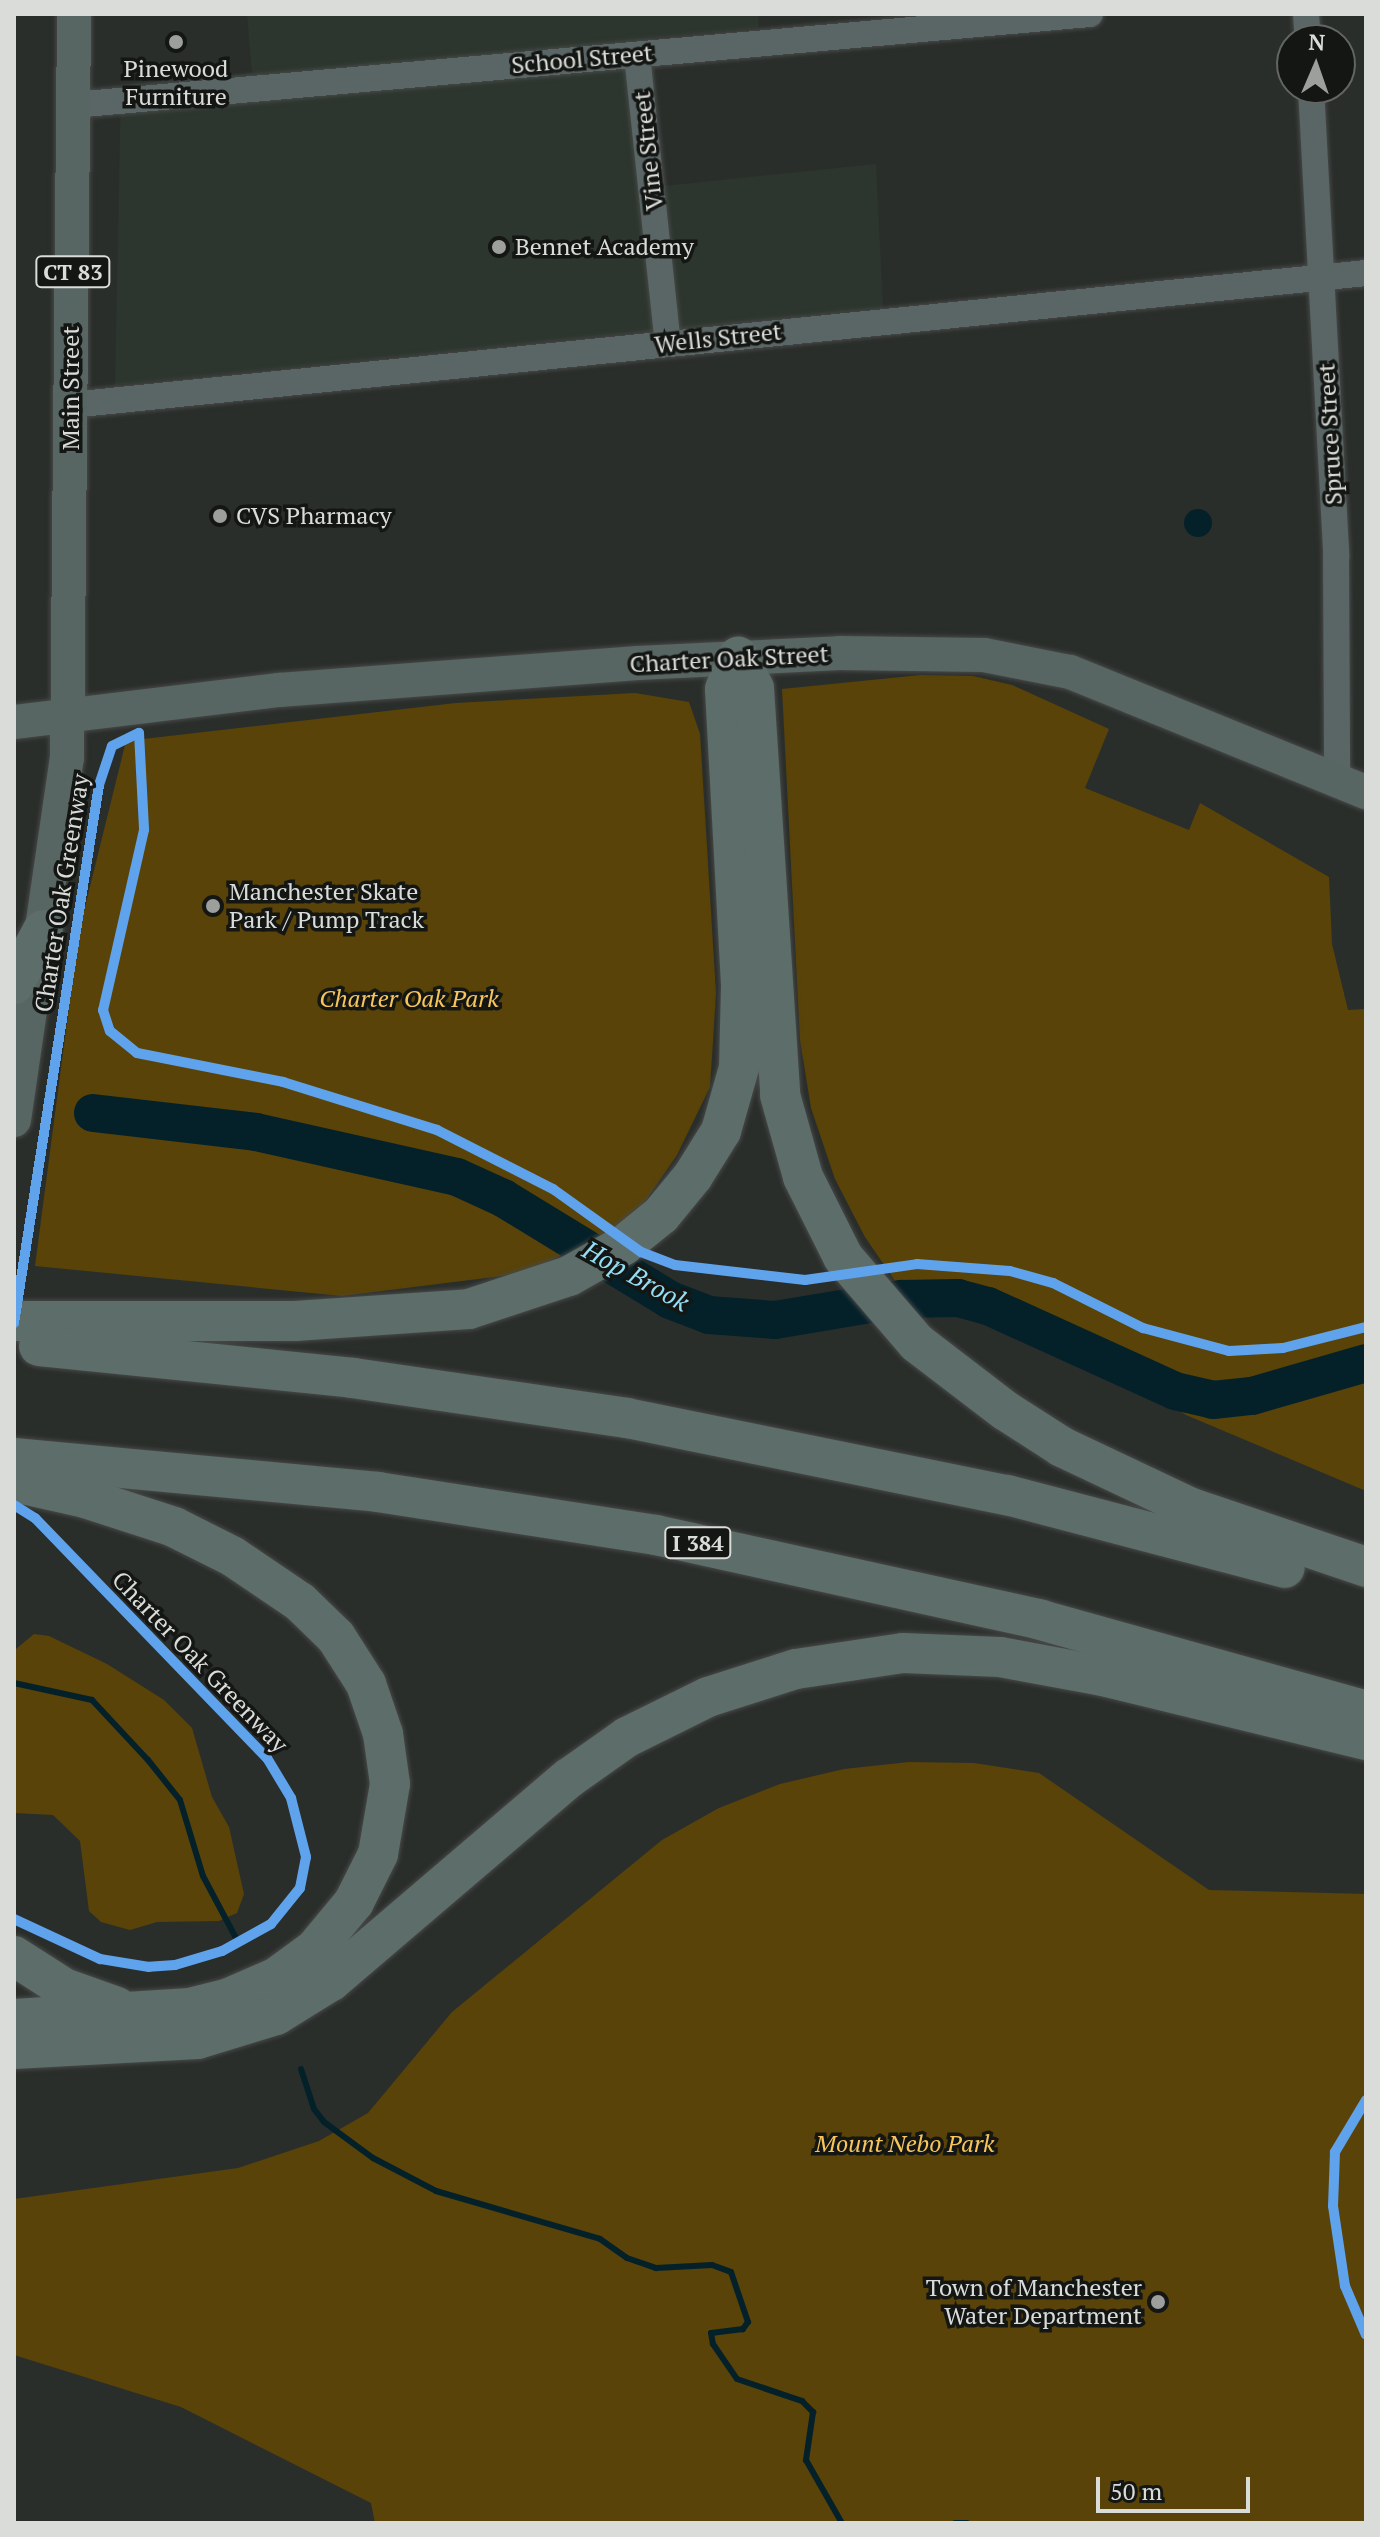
<!DOCTYPE html>
<style>
body{margin:0}
#map{position:relative;width:1380px;height:2537px;overflow:hidden;background:#2a2e2b;font-family:"PT Serif",serif}
div>[style]{position:absolute}
.built>*{inset:0;background:#2c362e}
.green>*{inset:0;background:#594308}
.water>*{inset:0;background:#04212a}
.round{border-radius:50%}
.stream>*{height:6px;margin:-3px;padding:0 3px;transform-origin:3px;border-radius:3px;background:#04212a}
.river>*{height:38px;margin:-19px;padding:0 19px;transform-origin:19px;border-radius:19px;background:#04212a}
.roads{filter:drop-shadow(0 0 2px #474947) drop-shadow(0 0 2px #474947)}
.minor>*{height:26px;margin:-13px;padding:0 13px;transform-origin:13px;border-radius:13px;background:#5a6665}
.major>*{height:34px;margin:-17px;padding:0 17px;transform-origin:17px;border-radius:17px;background:#586663}
.highway>*{height:40px;margin:-20px;padding:0 20px;transform-origin:20px;border-radius:20px;background:#5d6d6a}
.cycleway>*{height:10px;margin:-5px;padding:0 5px;transform-origin:5px;border-radius:5px;background:#60a3ed}
.dots>*{width:22px;height:22px;translate:-50% -50%;box-sizing:border-box;border:4px solid #141614;border-radius:50%}
span{translate:-50% -50%;white-space:nowrap;text-align:center;line-height:1.15;-webkit-text-stroke:7px #141614;paint-order:stroke}
.shield-label span{padding:2px 6px;background:#141614;border:2px solid;border-radius:6px;-webkit-text-stroke-width:0}
.shield-label{font-size:22px;color:#d9dcd9;font-weight:700}
.street-label{font-size:24px;color:#d9dcd9}
.poi-label{font-size:24px;color:#d9dcd9}
.left{translate:0 -50%;text-align:left}
.right{translate:-100% -50%;text-align:right}
.park-label{font-size:24px;color:#f7c55a;font-style:italic}
.water-label{font-size:26px;color:#93def6;font-style:italic}
.frame{position:absolute;inset:0;border:16px solid #d9dcd9;pointer-events:none}
.north{position:absolute;left:1276px;top:24px;width:80px;height:80px;box-sizing:border-box;background:#141614;border:2px solid #636563;border-radius:50%;rotate:2deg;font-size:22px;font-weight:700;line-height:32px;text-align:center;color:#d9dcd9}
.north::after{content:'';display:block;margin:auto;width:28px;height:36px;background:#9c9f9c;clip-path:polygon(50% 0,100% 100%,50% 72%,0 100%)}
.scale{position:absolute;left:1096px;top:2477px;width:154px;height:36px;box-sizing:border-box;border:4px solid #d9dcd9;border-top:0;padding-left:10px;font-size:24px;line-height:28px;white-space:nowrap;color:#d9dcd9;-webkit-text-stroke:6px #141614;paint-order:stroke}
</style>
<div id="map">
<div class="built">
<i style="clip-path:polygon(247px 14px,758px 14px,759px 28px,651px 38px,664px 186px,876px 164px,883px 308px,115px 385px,121px 85px,252px 73px)"></i>
</div>
<div class="green">
<i style="clip-path:polygon(921px 675px,973px 676px,1012px 685px,1109px 729px,1085px 788px,1189px 830px,1200px 803px,1329px 877px,1332px 944px,1348px 1010px,1366px 1009px,1366px 1491px,1186px 1415px,1105px 1365px,999px 1314px,908px 1300px,865px 1237px,835px 1179px,811px 1108px,800px 1040px,782px 689px)"></i>
<i style="clip-path:polygon(635px 693px,689px 702px,700px 734px,716px 993px,710px 1087px,677px 1155px,640px 1209px,599px 1237px,525px 1273px,342px 1296px,35px 1266px,79px 931px,126px 741px,456px 703px)"></i>
<i style="clip-path:polygon(34px 1634px,49px 1636px,107px 1664px,164px 1700px,192px 1728px,212px 1797px,229px 1827px,244px 1894px,237px 1913px,219px 1921px,157px 1922px,130px 1930px,101px 1922px,89px 1911px,80px 1841px,53px 1815px,14px 1813px,14px 1662px,16px 1649px)"></i>
<i style="clip-path:polygon(909px 1762px,974px 1763px,1039px 1773px,1209px 1890px,1366px 1894px,1366px 2523px,375px 2523px,371px 2503px,181px 2407px,14px 2355px,14px 2199px,238px 2168px,319px 2141px,368px 2113px,452px 2012px,662px 1840px,719px 1808px,780px 1784px,844px 1769px)"></i>
</div>
<div class="water">
<i class="round" style="left:1184px;top:509px;width:28px;height:28px"></i>
</div>
<div class="stream">
<i style="left:14px;top:1683px;width:80px;rotate:12.3deg"></i>
<i style="left:92px;top:1700px;width:82px;rotate:47deg"></i>
<i style="left:148px;top:1760px;width:51px;rotate:51.3deg"></i>
<i style="left:180px;top:1800px;width:79px;rotate:73.2deg"></i>
<i style="left:203px;top:1876px;width:70px;rotate:62deg"></i>
<i style="left:301px;top:2069px;width:42px;rotate:72deg"></i>
<i style="left:314px;top:2109px;width:16px;rotate:52deg"></i>
<i style="left:324px;top:2122px;width:61px;rotate:36.3deg"></i>
<i style="left:373px;top:2158px;width:71px;rotate:27.6deg"></i>
<i style="left:436px;top:2191px;width:171px;rotate:16.3deg"></i>
<i style="left:600px;top:2239px;width:33px;rotate:35deg"></i>
<i style="left:627px;top:2258px;width:31px;rotate:19deg"></i>
<i style="left:656px;top:2268px;width:56px;rotate:-3.1deg"></i>
<i style="left:712px;top:2265px;width:20px;rotate:20deg"></i>
<i style="left:731px;top:2272px;width:53px;rotate:71.2deg"></i>
<i style="left:748px;top:2322px;width:9px;rotate:126deg"></i>
<i style="left:743px;top:2329px;width:32px;rotate:173deg"></i>
<i style="left:711px;top:2333px;width:11px;rotate:80deg"></i>
<i style="left:713px;top:2344px;width:42px;rotate:55.6deg"></i>
<i style="left:737px;top:2379px;width:69px;rotate:18.7deg"></i>
<i style="left:802px;top:2401px;width:16px;rotate:45deg"></i>
<i style="left:813px;top:2412px;width:49px;rotate:98.3deg"></i>
<i style="left:806px;top:2460px;width:73px;rotate:60.3deg"></i>
<i style="left:955px;top:2523px;width:12px"></i>
</div>
<div class="river">
<i style="left:93px;top:1113px;width:164px;rotate:6.6deg"></i>
<i style="left:256px;top:1132px;width:206px;rotate:12.6deg"></i>
<i style="left:457px;top:1177px;width:51px;rotate:24.5deg"></i>
<i style="left:503px;top:1198px;width:196px;rotate:31.4deg"></i>
<i style="left:670px;top:1300px;width:42px;rotate:21deg"></i>
<i style="left:709px;top:1315px;width:66px;rotate:4.3deg"></i>
<i style="left:775px;top:1320px;width:128px;rotate:-9.5deg"></i>
<i style="left:901px;top:1299px;width:57px;rotate:-1deg"></i>
<i style="left:958px;top:1298px;width:31px;rotate:15deg"></i>
<i style="left:988px;top:1306px;width:205px;rotate:24.4deg"></i>
<i style="left:1175px;top:1391px;width:39px;rotate:13deg"></i>
<i style="left:1213px;top:1400px;width:39px;rotate:-6deg"></i>
<i style="left:1252px;top:1396px;width:119px;rotate:-16.1deg"></i>
</div>
<div class="roads">
<div class="minor">
<i style="left:1306px;top:14px;width:26px;rotate:86deg"></i>
<i style="left:637px;top:55px;width:290px;rotate:83.9deg"></i>
<i style="left:1311px;top:88px;width:469px;rotate:86.9deg"></i>
<i style="left:1336px;top:556px;width:224px;rotate:89.7deg"></i>
<i style="left:74px;top:105px;width:1020px;rotate:-5.12deg"></i>
<i style="left:71px;top:405px;width:1302px;rotate:-5.82deg"></i>
</div>
<div class="major">
<i style="left:14px;top:722px;width:267px;rotate:-6.9deg"></i>
<i style="left:279px;top:690px;width:360px;rotate:-4.3deg"></i>
<i style="left:638px;top:663px;width:202px;rotate:-2.8deg"></i>
<i style="left:840px;top:653px;width:144px;rotate:0.8deg"></i>
<i style="left:984px;top:655px;width:88px;rotate:11.2deg"></i>
<i style="left:1070px;top:672px;width:319px;rotate:22.1deg"></i>
<i style="left:14px;top:1120px;width:366px;rotate:-81.7deg"></i>
<i style="left:67px;top:758px;width:744px;rotate:-89.46deg"></i>
</div>
<div class="highway">
<i style="left:14px;top:984px;width:61px;rotate:-61.8deg"></i>
<i style="left:14px;top:1321px;width:281px"></i>
<i style="left:295px;top:1321px;width:174px;rotate:-3.9deg"></i>
<i style="left:469px;top:1309px;width:105px;rotate:-18.3deg"></i>
<i style="left:569px;top:1276px;width:63px;rotate:-29.4deg"></i>
<i style="left:624px;top:1245px;width:48px;rotate:-39deg"></i>
<i style="left:661px;top:1215px;width:50px;rotate:-50.6deg"></i>
<i style="left:693px;top:1176px;width:53px;rotate:-58.1deg"></i>
<i style="left:721px;top:1131px;width:66px;rotate:-74.1deg"></i>
<i style="left:739px;top:1068px;width:83px;rotate:-88.6deg"></i>
<i style="left:741px;top:985px;width:296px;rotate:-93.1deg"></i>
<i style="left:725px;top:689px;width:35px;rotate:-68deg"></i>
<i style="left:738px;top:657px;width:35px;rotate:63deg"></i>
<i style="left:754px;top:688px;width:408px;rotate:86.3deg"></i>
<i style="left:780px;top:1095px;width:85px;rotate:74.3deg"></i>
<i style="left:803px;top:1177px;width:89px;rotate:63.4deg"></i>
<i style="left:843px;top:1257px;width:113px;rotate:49.3deg"></i>
<i style="left:917px;top:1343px;width:112px;rotate:37.4deg"></i>
<i style="left:1006px;top:1411px;width:67px;rotate:32.7deg"></i>
<i style="left:1062px;top:1447px;width:140px;rotate:25.3deg"></i>
<i style="left:1189px;top:1507px;width:187px;rotate:18.7deg"></i>
<i style="left:39px;top:1346px;width:316px;rotate:5.8deg"></i>
<i style="left:353px;top:1378px;width:277px;rotate:8.3deg"></i>
<i style="left:627px;top:1418px;width:388px;rotate:11.5deg"></i>
<i style="left:1007px;top:1495px;width:287px;rotate:14.7deg"></i>
<i style="left:14px;top:1458px;width:366px;rotate:5.3deg"></i>
<i style="left:378px;top:1492px;width:281px;rotate:8.8deg"></i>
<i style="left:656px;top:1535px;width:394px;rotate:12.4deg"></i>
<i style="left:1041px;top:1620px;width:337px;rotate:15.6deg"></i>
<i style="left:14px;top:1482px;width:73px;rotate:12.7deg"></i>
<i style="left:85px;top:1498px;width:94px;rotate:18deg"></i>
<i style="left:174px;top:1527px;width:65px;rotate:26.6deg"></i>
<i style="left:232px;top:1556px;width:82px;rotate:34.1deg"></i>
<i style="left:300px;top:1602px;width:50px;rotate:44.2deg"></i>
<i style="left:336px;top:1637px;width:56px;rotate:57.4deg"></i>
<i style="left:366px;top:1684px;width:53px;rotate:71.2deg"></i>
<i style="left:383px;top:1734px;width:50px;rotate:82deg"></i>
<i style="left:390px;top:1784px;width:71px;rotate:99.7deg"></i>
<i style="left:378px;top:1854px;width:54px;rotate:116.6deg"></i>
<i style="left:354px;top:1902px;width:61px;rotate:129.7deg"></i>
<i style="left:315px;top:1949px;width:47px;rotate:143.6deg"></i>
<i style="left:277px;top:1977px;width:52px;rotate:156.4deg"></i>
<i style="left:229px;top:1998px;width:40px;rotate:165.6deg"></i>
<i style="left:190px;top:2008px;width:176px;rotate:176.4deg"></i>
<i style="left:14px;top:1956px;width:59px;rotate:32.6deg"></i>
<i style="left:64px;top:1988px;width:56px;rotate:19.7deg"></i>
<i style="left:14px;top:2049px;width:184px;rotate:-3.1deg"></i>
<i style="left:198px;top:2039px;width:82px;rotate:-17.1deg"></i>
<i style="left:276px;top:2015px;width:65px;rotate:-31.7deg"></i>
<i style="left:331px;top:1981px;width:313px;rotate:-40.5deg"></i>
<i style="left:569px;top:1778px;width:71px;rotate:-35.3deg"></i>
<i style="left:627px;top:1737px;width:90px;rotate:-26.3deg"></i>
<i style="left:708px;top:1697px;width:92px;rotate:-17.7deg"></i>
<i style="left:796px;top:1669px;width:108px;rotate:-8.5deg"></i>
<i style="left:903px;top:1653px;width:97px;rotate:2.4deg"></i>
<i style="left:1000px;top:1657px;width:105px;rotate:10.5deg"></i>
<i style="left:1103px;top:1676px;width:271px;rotate:13.7deg"></i>
</div>
</div>
<div class="cycleway">
<i style="left:14px;top:1323px;width:545px;rotate:-81.02deg"></i>
<i style="left:99px;top:785px;width:41px;rotate:-71.6deg"></i>
<i style="left:112px;top:746px;width:30px;rotate:-26deg"></i>
<i style="left:139px;top:733px;width:97px;rotate:87deg"></i>
<i style="left:144px;top:830px;width:185px;rotate:102.8deg"></i>
<i style="left:103px;top:1010px;width:22px;rotate:72deg"></i>
<i style="left:110px;top:1031px;width:35px;rotate:39deg"></i>
<i style="left:137px;top:1053px;width:149px;rotate:11.2deg"></i>
<i style="left:283px;top:1082px;width:161px;rotate:17.3deg"></i>
<i style="left:437px;top:1130px;width:130px;rotate:27deg"></i>
<i style="left:553px;top:1189px;width:108px;rotate:35.6deg"></i>
<i style="left:641px;top:1252px;width:36px;rotate:21deg"></i>
<i style="left:675px;top:1265px;width:131px;rotate:6.6deg"></i>
<i style="left:805px;top:1280px;width:113px;rotate:-8.1deg"></i>
<i style="left:917px;top:1264px;width:93px;rotate:4.3deg"></i>
<i style="left:1010px;top:1271px;width:45px;rotate:15.6deg"></i>
<i style="left:1053px;top:1283px;width:101px;rotate:26.6deg"></i>
<i style="left:1143px;top:1328px;width:89px;rotate:15deg"></i>
<i style="left:1229px;top:1351px;width:54px;rotate:-3.2deg"></i>
<i style="left:1283px;top:1348px;width:86px;rotate:-14.2deg"></i>
<i style="left:14px;top:1505px;width:25px;rotate:32deg"></i>
<i style="left:35px;top:1518px;width:334px;rotate:46deg"></i>
<i style="left:267px;top:1758px;width:47px;rotate:59deg"></i>
<i style="left:291px;top:1798px;width:61px;rotate:75.7deg"></i>
<i style="left:306px;top:1857px;width:32px;rotate:101deg"></i>
<i style="left:300px;top:1888px;width:46px;rotate:128.9deg"></i>
<i style="left:271px;top:1924px;width:56px;rotate:151.1deg"></i>
<i style="left:222px;top:1951px;width:49px;rotate:163.4deg"></i>
<i style="left:175px;top:1965px;width:26px;rotate:176deg"></i>
<i style="left:149px;top:1967px;width:50px;rotate:-170.7deg"></i>
<i style="left:100px;top:1959px;width:95px;rotate:-155.1deg"></i>
<i style="left:1366px;top:2100px;width:61px;rotate:120.8deg"></i>
<i style="left:1335px;top:2152px;width:54px;rotate:92.1deg"></i>
<i style="left:1333px;top:2206px;width:81px;rotate:81.5deg"></i>
<i style="left:1345px;top:2286px;width:53px;rotate:66.8deg"></i>
</div>
<div class="dots">
<i style="left:176px;top:42px;background:#9c9f9c"></i>
<i style="left:499px;top:247px;background:#9c9f9c"></i>
<i style="left:220px;top:516px;background:#9c9f9c"></i>
<i style="left:213px;top:906px;background:#9c9f9c"></i>
<i style="left:1158px;top:2302px;background:#9c9f9c"></i>
</div>
<div class="shield-label">
<span style="left:73px;top:272px">CT 83</span>
<span style="left:698px;top:1543px">I 384</span>
</div>
<div class="street-label">
<span style="left:582px;top:59px;rotate:-5deg">School Street</span>
<span style="left:648px;top:151px;rotate:-96deg">Vine Street</span>
<span style="left:718px;top:338px;rotate:-6deg">Wells Street</span>
<span style="left:71px;top:388px;rotate:-90deg">Main Street</span>
<span style="left:1330px;top:434px;rotate:-93deg">Spruce Street</span>
<span style="left:729px;top:659px;rotate:-3deg">Charter Oak Street</span>
<span style="left:62px;top:893px;rotate:-81deg">Charter Oak Greenway</span>
<span style="left:200px;top:1662px;rotate:46deg">Charter Oak Greenway</span>
</div>
<div class="poi-label">
<span style="left:176px;top:83px">Pinewood<br>Furniture</span>
<span class="left" style="left:515px;top:247px">Bennet Academy</span>
<span class="left" style="left:236px;top:516px">CVS Pharmacy</span>
<span class="left" style="left:229px;top:906px">Manchester Skate<br>Park / Pump Track</span>
<span class="right" style="left:1142px;top:2302px">Town of Manchester<br>Water Department</span>
</div>
<div class="park-label">
<span style="left:409px;top:999px">Charter Oak Park</span>
<span style="left:905px;top:2144px">Mount Nebo Park</span>
</div>
<div class="water-label">
<span style="left:636px;top:1276px;rotate:29deg">Hop Brook</span>
</div>
<div class="frame"></div>
<div class="north">N</div>
<div class="scale">50 m</div>
</div>
